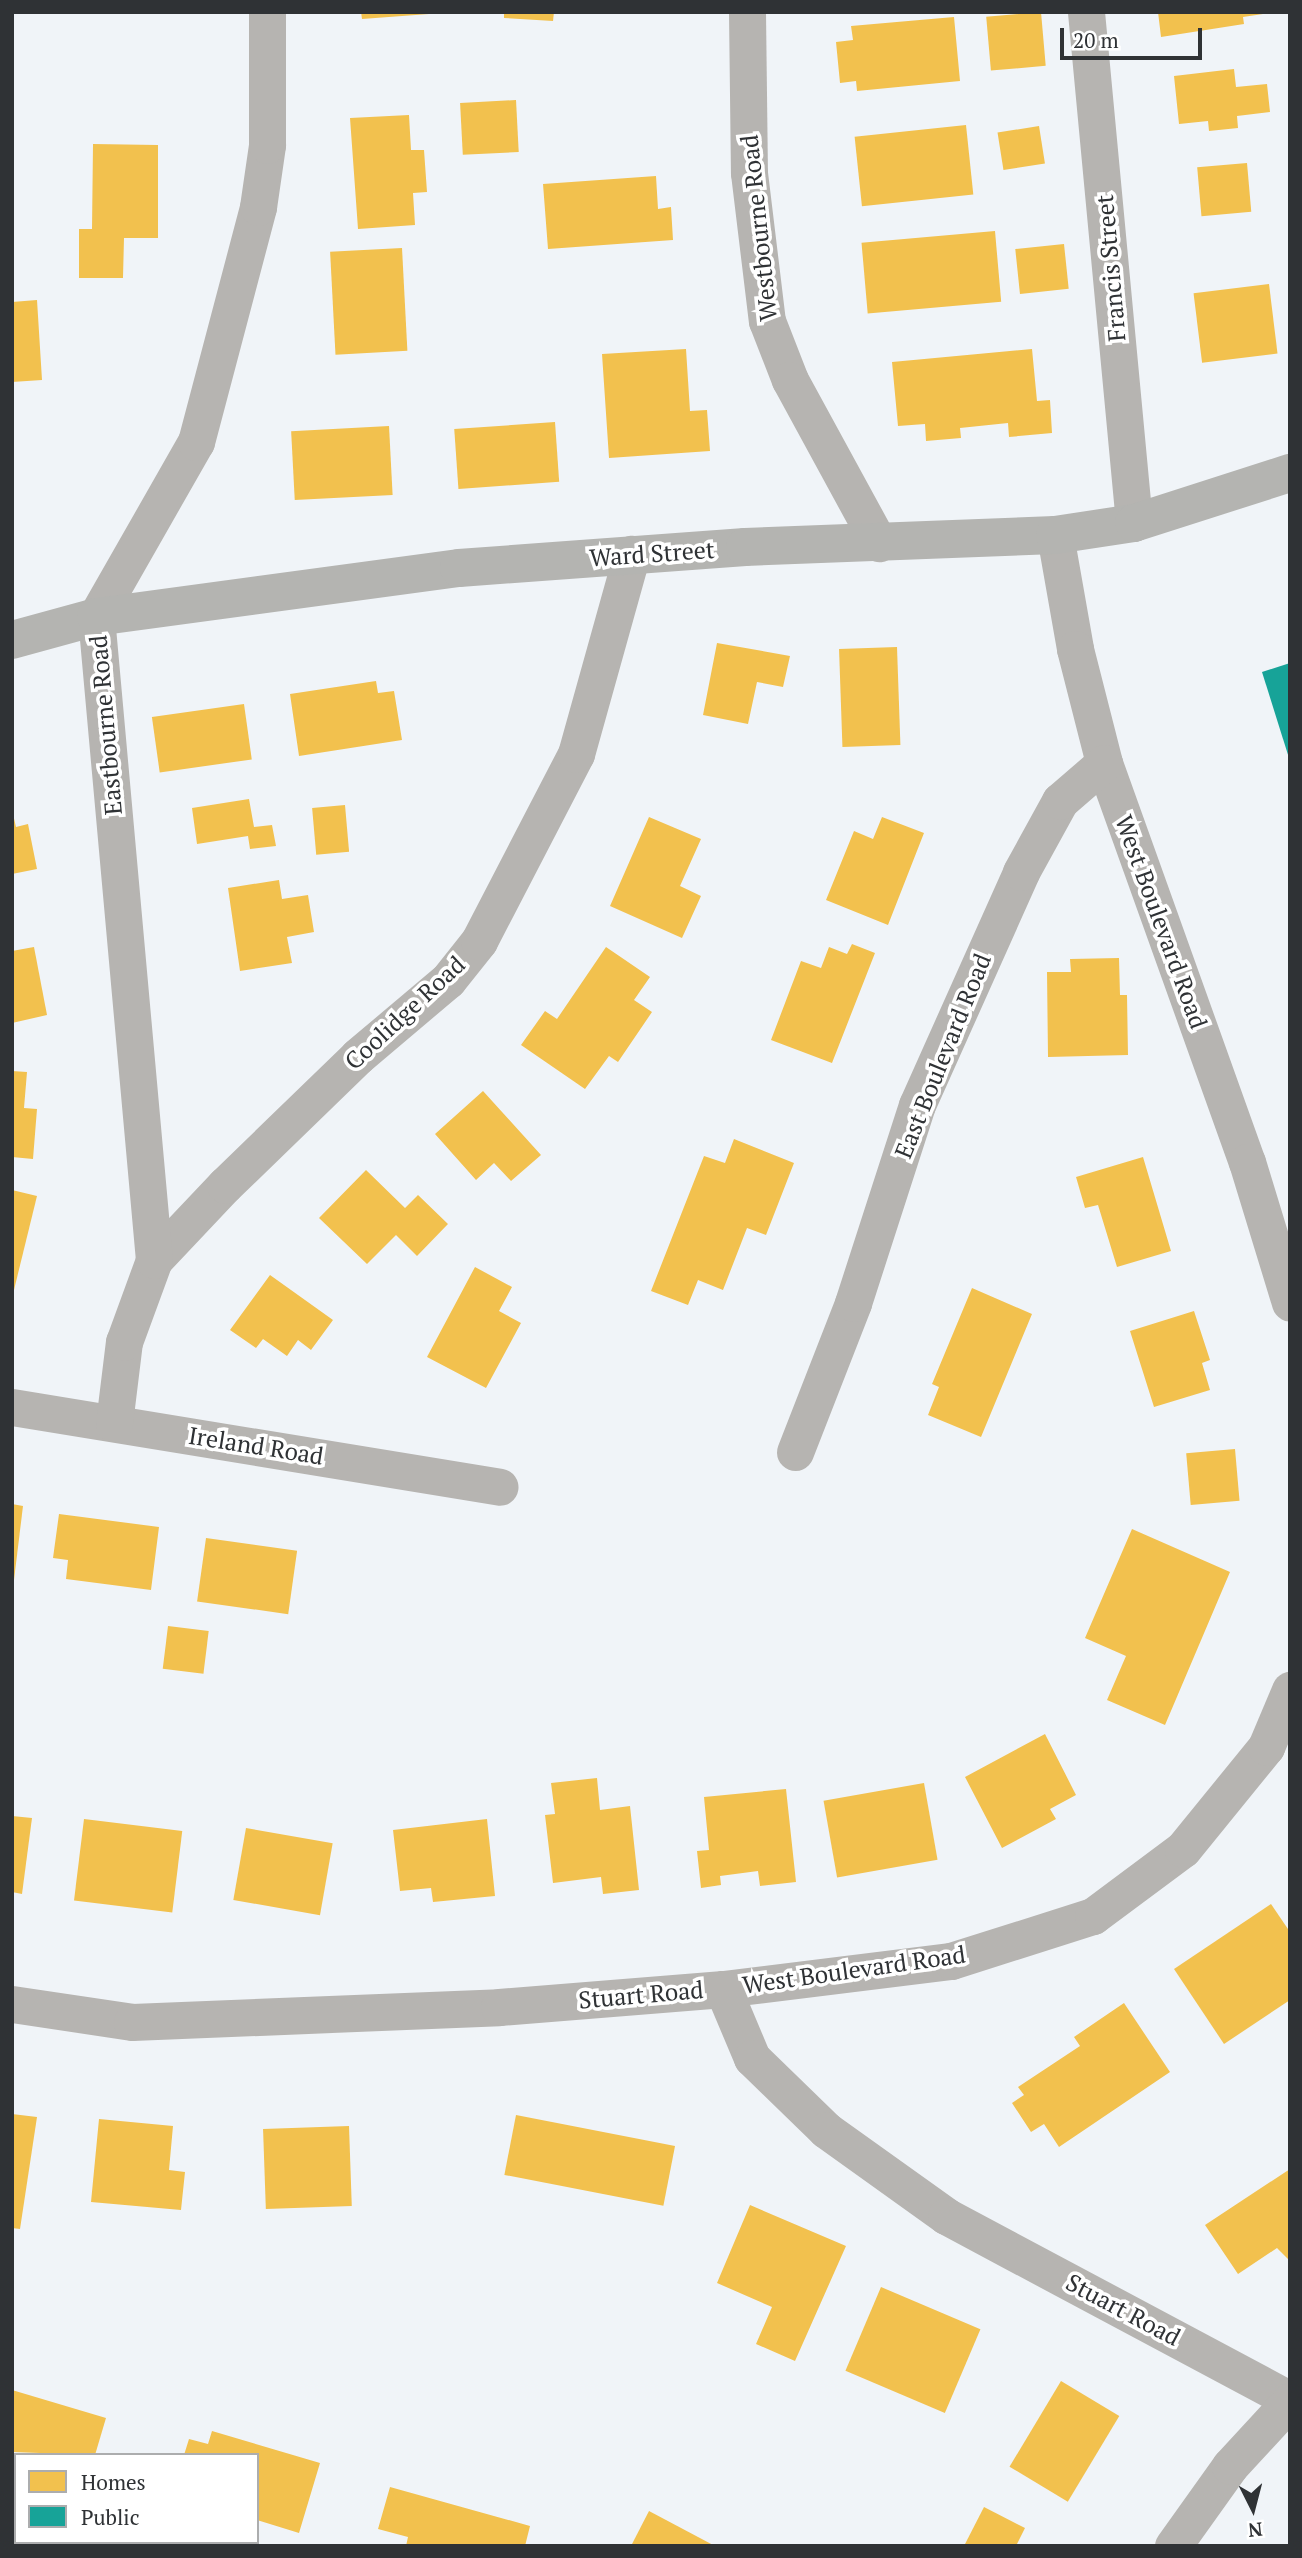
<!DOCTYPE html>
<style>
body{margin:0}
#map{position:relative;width:1302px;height:2558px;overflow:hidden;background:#f0f4f8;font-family:"PT Serif",serif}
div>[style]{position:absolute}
.homes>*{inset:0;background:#f2c14e;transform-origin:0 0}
.public>*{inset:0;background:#17a398}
.street>*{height:37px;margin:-18.5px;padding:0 18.5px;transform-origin:18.5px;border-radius:18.5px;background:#b6b4b1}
.secondary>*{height:38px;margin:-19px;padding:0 19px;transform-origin:19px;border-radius:19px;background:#b4b4b1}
span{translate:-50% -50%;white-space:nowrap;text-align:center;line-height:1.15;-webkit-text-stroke:7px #fff;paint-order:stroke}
.street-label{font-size:24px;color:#2f3235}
.frame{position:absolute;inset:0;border:14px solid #2f3235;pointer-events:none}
.legend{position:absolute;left:14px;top:2453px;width:245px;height:91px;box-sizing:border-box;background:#fff;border:2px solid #acadae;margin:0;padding:9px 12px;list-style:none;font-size:21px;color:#2f3235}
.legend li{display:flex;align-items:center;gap:14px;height:35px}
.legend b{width:35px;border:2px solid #acadae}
.north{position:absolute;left:1218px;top:2474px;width:70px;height:70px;-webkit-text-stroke:5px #fff;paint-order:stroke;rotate:174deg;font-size:19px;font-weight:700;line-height:28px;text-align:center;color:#2f3235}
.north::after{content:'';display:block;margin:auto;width:24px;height:32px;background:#2f3235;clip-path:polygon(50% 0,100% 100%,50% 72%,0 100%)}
.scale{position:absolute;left:1060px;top:28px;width:142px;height:32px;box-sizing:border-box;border:4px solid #2f3235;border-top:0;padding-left:9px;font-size:21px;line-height:24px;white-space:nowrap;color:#2f3235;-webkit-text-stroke:5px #fff;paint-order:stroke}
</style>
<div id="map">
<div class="homes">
<i style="clip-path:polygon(361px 12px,429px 12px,429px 14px,362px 19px)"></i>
<i style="clip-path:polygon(504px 12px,554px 12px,553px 21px,504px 18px)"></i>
<i style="left:1041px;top:12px;width:54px;height:55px;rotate:85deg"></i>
<i style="clip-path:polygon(1158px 12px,1263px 12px,1263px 14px,1243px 17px,1244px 24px,1161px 37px)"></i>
<i style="clip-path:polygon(954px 17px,960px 81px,857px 91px,856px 81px,840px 83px,836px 42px,853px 40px,851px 26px)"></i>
<i style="clip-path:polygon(1234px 69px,1236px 87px,1267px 84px,1270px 112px,1237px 116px,1238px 128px,1209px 131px,1208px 121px,1179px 124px,1174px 76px)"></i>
<i style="left:516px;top:100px;width:52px;height:56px;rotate:87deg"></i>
<i style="clip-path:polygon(409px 115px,411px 150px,424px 150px,427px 192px,413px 193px,415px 225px,358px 229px,350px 118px)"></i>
<i style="left:966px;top:125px;width:70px;height:112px;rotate:84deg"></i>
<i style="left:1039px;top:126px;width:38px;height:42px;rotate:81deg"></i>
<i style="clip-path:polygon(93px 144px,158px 145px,158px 238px,124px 238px,123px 278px,79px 278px,79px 229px,92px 229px)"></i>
<i style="left:1247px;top:163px;width:49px;height:50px;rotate:85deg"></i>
<i style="clip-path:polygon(656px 176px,658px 209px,671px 207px,673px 240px,548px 249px,543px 184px)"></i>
<i style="left:995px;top:231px;width:71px;height:134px;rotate:85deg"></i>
<i style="left:1064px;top:244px;width:45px;height:49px;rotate:84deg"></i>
<i style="left:402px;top:248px;width:103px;height:72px;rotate:87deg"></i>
<i style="left:1269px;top:284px;width:70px;height:76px;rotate:83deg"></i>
<i style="clip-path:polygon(37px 300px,42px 380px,12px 382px,12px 302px)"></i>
<i style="clip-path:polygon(686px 349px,690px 411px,707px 410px,710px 451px,609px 458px,602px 354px)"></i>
<i style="clip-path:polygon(1032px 349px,1037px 401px,1050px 400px,1052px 433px,1009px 437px,1008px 423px,960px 428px,961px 438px,926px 441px,925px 424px,898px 426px,892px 362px)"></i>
<i style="left:555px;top:422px;width:60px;height:101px;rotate:86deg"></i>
<i style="left:389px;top:426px;width:69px;height:98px;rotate:87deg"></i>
<i style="clip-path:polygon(717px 643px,790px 656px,783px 687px,757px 682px,748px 724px,703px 715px)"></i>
<i style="left:897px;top:647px;width:98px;height:58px;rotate:88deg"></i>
<i style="clip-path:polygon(376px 681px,378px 693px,394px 691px,402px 740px,299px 756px,290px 694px)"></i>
<i style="left:244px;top:704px;width:56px;height:93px;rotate:82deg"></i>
<i style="clip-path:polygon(249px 799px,254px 827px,272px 825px,276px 846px,250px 849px,248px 836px,197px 844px,192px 808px)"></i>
<i style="left:345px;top:805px;width:47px;height:33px;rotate:85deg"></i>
<i style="clip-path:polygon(13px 814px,16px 827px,28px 824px,37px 869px,12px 874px)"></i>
<i style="clip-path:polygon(649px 817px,701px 839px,680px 886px,701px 896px,682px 938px,610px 906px)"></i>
<i style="clip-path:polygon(882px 817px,924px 833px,888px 925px,826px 900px,854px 831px,873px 839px)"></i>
<i style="clip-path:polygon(279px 880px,282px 899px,308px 895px,314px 932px,287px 937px,292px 963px,240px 971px,228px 888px)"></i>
<i style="clip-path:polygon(852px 944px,875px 953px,832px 1063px,771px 1040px,801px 961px,821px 968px,829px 947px,847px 954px)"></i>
<i style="clip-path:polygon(34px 947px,47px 1015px,12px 1023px,12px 951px)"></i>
<i style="clip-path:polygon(606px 947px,650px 977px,634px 1000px,652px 1012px,618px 1062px,609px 1056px,585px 1089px,521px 1045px,545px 1011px,557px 1019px)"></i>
<i style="clip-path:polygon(1119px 958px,1120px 995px,1127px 995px,1128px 1055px,1048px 1057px,1047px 972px,1071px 972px,1070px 959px)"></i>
<i style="clip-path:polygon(12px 1071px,27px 1072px,24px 1108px,37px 1109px,33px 1159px,12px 1157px)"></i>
<i style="clip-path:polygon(483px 1091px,541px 1155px,511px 1181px,494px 1163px,476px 1180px,435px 1134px)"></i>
<i style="clip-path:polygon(734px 1139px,794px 1163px,766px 1235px,747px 1228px,723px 1290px,698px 1280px,688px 1305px,651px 1291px,704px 1156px,725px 1163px)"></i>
<i style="clip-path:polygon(1143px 1157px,1171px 1251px,1117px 1267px,1098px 1205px,1085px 1208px,1076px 1177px)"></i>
<i style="clip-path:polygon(366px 1170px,405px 1208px,418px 1195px,448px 1224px,417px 1256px,396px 1235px,367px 1264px,319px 1218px)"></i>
<i style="clip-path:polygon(12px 1190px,37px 1196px,13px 1294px,12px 1294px)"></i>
<i style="clip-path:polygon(475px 1267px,512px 1287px,499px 1311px,521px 1323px,486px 1388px,427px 1357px)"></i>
<i style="clip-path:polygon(270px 1275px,333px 1320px,311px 1350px,298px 1340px,287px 1356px,263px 1339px,256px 1348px,230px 1330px)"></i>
<i style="clip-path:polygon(972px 1288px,1032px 1314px,981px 1437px,928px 1415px,939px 1387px,932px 1384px)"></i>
<i style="clip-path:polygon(1194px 1311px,1210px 1360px,1202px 1363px,1210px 1390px,1154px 1407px,1130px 1331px)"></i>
<i style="left:1235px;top:1449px;width:52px;height:49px;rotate:85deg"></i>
<i style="clip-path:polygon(12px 1504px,23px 1506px,14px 1580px,12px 1580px)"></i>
<i style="clip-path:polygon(59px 1514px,159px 1527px,151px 1590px,66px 1579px,68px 1560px,53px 1558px)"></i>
<i style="clip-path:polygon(1132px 1529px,1230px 1572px,1165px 1725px,1107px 1700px,1126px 1656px,1085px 1638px)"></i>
<i style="left:206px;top:1538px;width:92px;height:64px;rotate:8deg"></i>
<i style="left:168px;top:1626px;width:41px;height:43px;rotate:7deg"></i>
<i style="clip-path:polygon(1045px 1734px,1076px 1795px,1050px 1809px,1056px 1819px,1002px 1848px,965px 1777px)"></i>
<i style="clip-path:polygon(597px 1778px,600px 1810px,630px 1806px,639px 1890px,603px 1894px,601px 1877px,553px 1883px,545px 1815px,555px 1814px,551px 1783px)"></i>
<i style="left:924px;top:1783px;width:78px;height:102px;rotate:80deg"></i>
<i style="clip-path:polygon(786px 1789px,796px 1882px,760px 1886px,758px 1871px,720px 1876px,721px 1885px,701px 1888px,697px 1851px,709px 1850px,704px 1797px)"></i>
<i style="clip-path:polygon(12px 1816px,32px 1818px,22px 1894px,12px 1892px)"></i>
<i style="left:84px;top:1819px;width:99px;height:82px;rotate:7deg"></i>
<i style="clip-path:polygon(487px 1819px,495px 1896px,433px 1902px,431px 1888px,400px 1891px,393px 1830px)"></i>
<i style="left:246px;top:1828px;width:88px;height:73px;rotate:10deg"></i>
<i style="clip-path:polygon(1271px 1904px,1290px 1932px,1290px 2000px,1224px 2044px,1174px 1969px)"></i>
<i style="clip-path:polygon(1124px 2003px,1170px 2072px,1059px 2147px,1044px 2124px,1031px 2132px,1012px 2103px,1024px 2095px,1018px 2087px,1080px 2046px,1074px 2037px)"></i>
<i style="clip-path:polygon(12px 2114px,37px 2117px,20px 2229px,12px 2228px)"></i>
<i style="left:516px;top:2115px;width:162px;height:61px;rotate:11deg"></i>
<i style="clip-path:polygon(99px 2119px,173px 2126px,169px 2170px,185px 2172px,181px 2210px,91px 2202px)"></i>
<i style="left:349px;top:2126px;width:80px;height:86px;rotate:88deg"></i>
<i style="clip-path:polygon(1290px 2169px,1290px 2261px,1277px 2248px,1238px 2274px,1205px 2225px)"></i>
<i style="clip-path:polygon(750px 2205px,846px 2246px,795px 2361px,756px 2344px,772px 2307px,717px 2283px)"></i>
<i style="left:881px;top:2287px;width:108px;height:91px;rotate:23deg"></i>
<i style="left:1061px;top:2381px;width:68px;height:100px;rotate:31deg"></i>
<i style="clip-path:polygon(12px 2390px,106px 2418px,95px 2455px,12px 2452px)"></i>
<i style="clip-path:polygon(212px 2431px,320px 2463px,299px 2533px,257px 2520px,257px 2455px,184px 2455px,189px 2439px,208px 2444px)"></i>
<i style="clip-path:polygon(390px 2487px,530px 2526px,525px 2546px,406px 2546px,408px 2537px,378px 2529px)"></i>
<i style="clip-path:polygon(984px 2507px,1025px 2528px,1016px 2546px,964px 2546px)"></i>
<i style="clip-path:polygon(649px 2511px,715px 2546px,631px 2546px)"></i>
</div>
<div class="public">
<i style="clip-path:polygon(1290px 663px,1290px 757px,1289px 758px,1262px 672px)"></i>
</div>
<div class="street">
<i style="left:747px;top:12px;width:161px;rotate:89.3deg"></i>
<i style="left:749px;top:173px;width:149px;rotate:83.1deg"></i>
<i style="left:767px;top:321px;width:63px;rotate:68.7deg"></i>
<i style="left:790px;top:380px;width:186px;rotate:61.4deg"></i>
<i style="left:1086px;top:12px;width:513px;rotate:84.63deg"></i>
<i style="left:1055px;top:535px;width:116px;rotate:80deg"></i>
<i style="left:1075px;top:649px;width:118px;rotate:75.7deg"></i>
<i style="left:1104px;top:763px;width:424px;rotate:70.3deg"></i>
<i style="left:1247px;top:1162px;width:147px;rotate:73deg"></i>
<i style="left:154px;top:1260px;width:103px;rotate:-46.6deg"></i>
<i style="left:225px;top:1185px;width:185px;rotate:-44.1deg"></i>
<i style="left:358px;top:1056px;width:118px;rotate:-40.2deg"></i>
<i style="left:448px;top:980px;width:50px;rotate:-51.5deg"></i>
<i style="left:479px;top:941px;width:211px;rotate:-62.6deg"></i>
<i style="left:576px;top:754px;width:208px;rotate:-74.4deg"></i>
<i style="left:12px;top:1407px;width:494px;rotate:9.3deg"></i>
<i style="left:114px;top:1423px;width:82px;rotate:-83deg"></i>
<i style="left:124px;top:1342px;width:87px;rotate:-69.9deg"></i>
<i style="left:154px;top:1260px;width:646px;rotate:-95.15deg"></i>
<i style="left:96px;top:617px;width:202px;rotate:-60.3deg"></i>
<i style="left:196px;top:442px;width:243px;rotate:-75.2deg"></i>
<i style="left:258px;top:207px;width:63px;rotate:-81.7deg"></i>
<i style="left:267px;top:145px;width:133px;rotate:-90deg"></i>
<i style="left:795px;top:1452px;width:160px;rotate:-68.7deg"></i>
<i style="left:853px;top:1303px;width:208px;rotate:-72.1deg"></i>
<i style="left:917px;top:1105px;width:255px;rotate:-65.9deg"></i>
<i style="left:1021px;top:872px;width:81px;rotate:-61.2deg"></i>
<i style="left:1060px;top:801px;width:58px;rotate:-40.8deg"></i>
<i style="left:723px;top:1989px;width:230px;rotate:-7deg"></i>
<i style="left:951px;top:1961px;width:149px;rotate:-17.6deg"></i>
<i style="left:1093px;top:1916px;width:112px;rotate:-36.7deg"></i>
<i style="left:1183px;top:1849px;width:132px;rotate:-50.9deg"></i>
<i style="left:1266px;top:1747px;width:62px;rotate:-67.2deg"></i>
<i style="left:12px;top:2004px;width:121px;rotate:8.5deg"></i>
<i style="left:132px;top:2022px;width:367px;rotate:-2.3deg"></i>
<i style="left:499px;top:2007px;width:225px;rotate:-4.6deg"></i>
<i style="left:723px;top:1989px;width:75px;rotate:67.2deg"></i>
<i style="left:752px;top:2058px;width:103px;rotate:44.2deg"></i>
<i style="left:826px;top:2130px;width:148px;rotate:35.6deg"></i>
<i style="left:946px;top:2216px;width:390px;rotate:28.1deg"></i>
<i style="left:1173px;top:2546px;width:98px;rotate:-54.5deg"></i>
<i style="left:1230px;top:2466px;width:88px;rotate:-47.3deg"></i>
</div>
<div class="secondary">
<i style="left:12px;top:640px;width:87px;rotate:-15.3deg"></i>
<i style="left:96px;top:617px;width:366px;rotate:-7.7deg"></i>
<i style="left:459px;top:568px;width:287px;rotate:-4.2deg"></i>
<i style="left:745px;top:547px;width:310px;rotate:-2.2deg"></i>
<i style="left:1055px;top:535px;width:80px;rotate:-8.6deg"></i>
<i style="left:1134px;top:523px;width:164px;rotate:-17.8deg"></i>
</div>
<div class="street-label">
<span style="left:759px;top:228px;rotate:-96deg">Westbourne Road</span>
<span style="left:1111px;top:268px;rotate:-95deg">Francis Street</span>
<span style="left:652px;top:554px;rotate:-4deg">Ward Street</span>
<span style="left:106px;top:725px;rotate:-95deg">Eastbourne Road</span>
<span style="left:1161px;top:922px;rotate:70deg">West Boulevard Road</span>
<span style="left:405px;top:1013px;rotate:-43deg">Coolidge Road</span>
<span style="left:943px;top:1056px;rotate:-68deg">East Boulevard Road</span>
<span style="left:256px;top:1446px;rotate:9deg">Ireland Road</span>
<span style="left:854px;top:1970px;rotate:-8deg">West Boulevard Road</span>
<span style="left:641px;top:1995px;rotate:-5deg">Stuart Road</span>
<span style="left:1123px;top:2310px;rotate:28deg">Stuart Road</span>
</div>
<div class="frame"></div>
<ul class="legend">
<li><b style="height:19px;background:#f2c14e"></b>Homes</li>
<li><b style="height:19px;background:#17a398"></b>Public</li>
</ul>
<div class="north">N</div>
<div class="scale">20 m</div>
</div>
